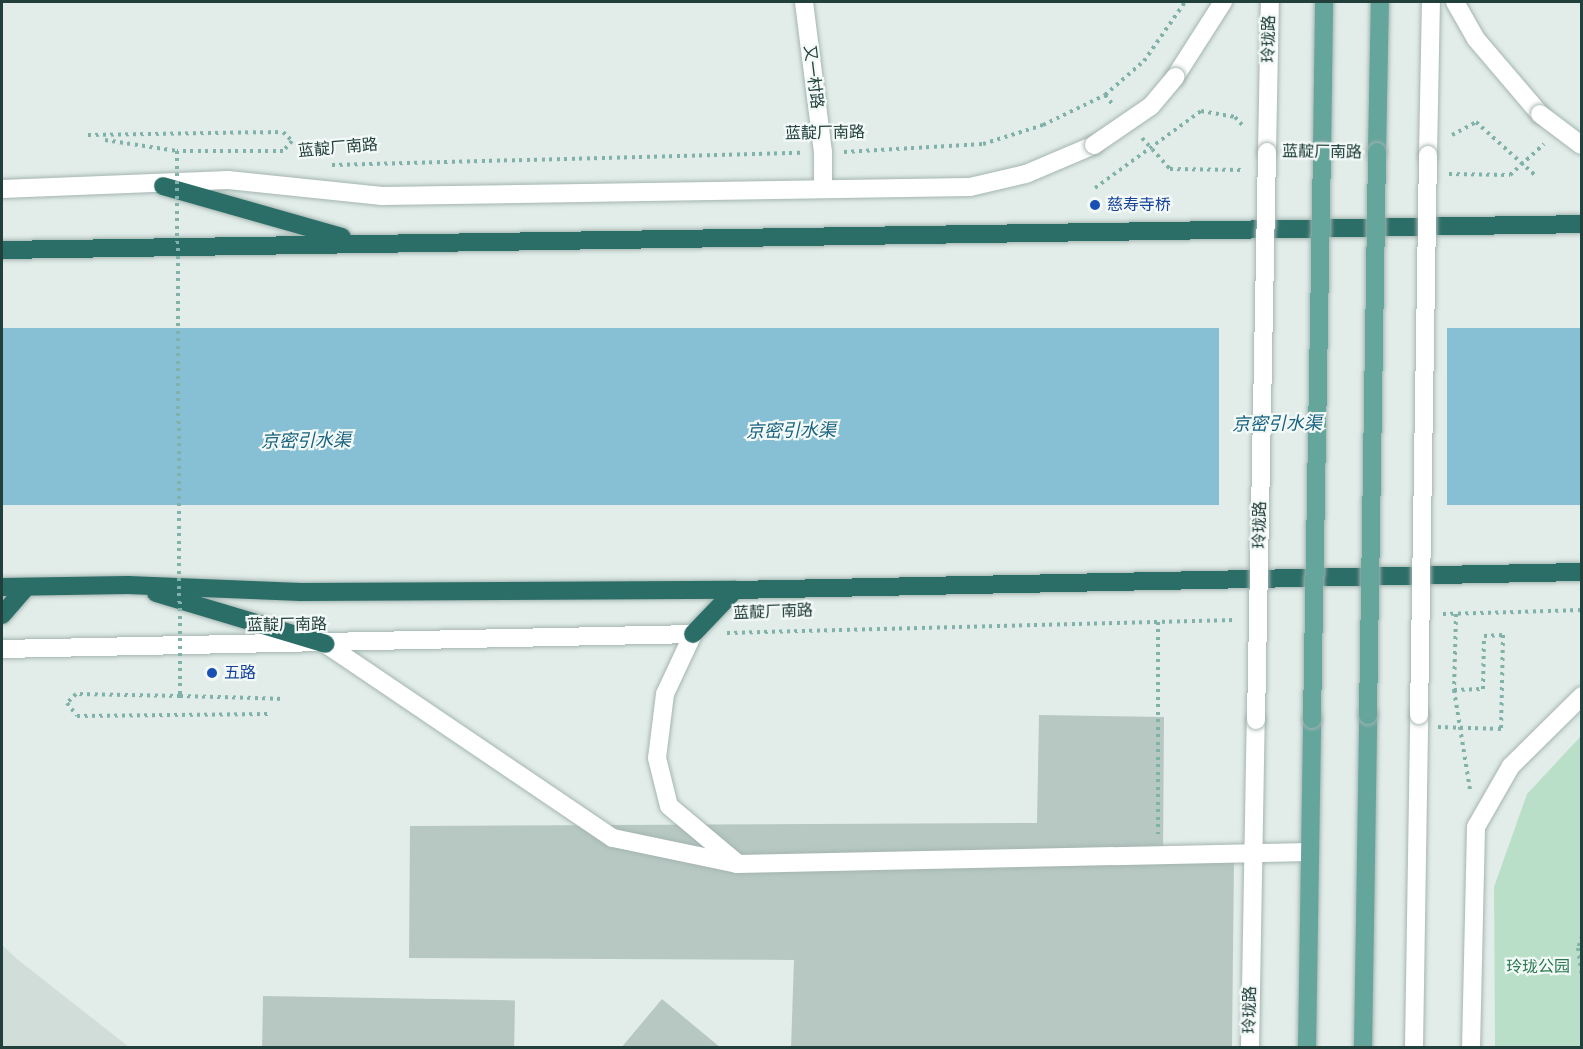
<!DOCTYPE html>
<meta charset="utf-8">
<style>
body{margin:0}
#map{position:relative;width:1583px;height:1049px;overflow:hidden;background:#e2ede9;font-family:Signika,"Noto Sans SC",sans-serif}
div>[style]{position:absolute}
.built>*{inset:0;background:#d0ddd9}
.green>*{inset:0;background:#badfc8}
.water>*{inset:0;background:#87c0d5;transform-origin:0 0}
.pier>*{inset:0;background:#e2ede9;transform-origin:0 0}
.building>*{inset:0;background:#b7c8c3;transform-origin:0 0}
.path>*{height:4px;margin-top:-2px;transform-origin:0;background:repeating-linear-gradient(90deg,#81b2a9 0 3px,transparent 0 7.5px)}
.roads{filter:drop-shadow(0 0 2px #a4b5b1) drop-shadow(0 0 2px #a4b5b1)}
.minor>*{height:18px;margin:-9px;padding:0 9px;transform-origin:9px;border-radius:9px;background:#fff}
.major>*{height:18px;margin:-9px;padding:0 9px;transform-origin:9px;border-radius:9px;background:#64a59c}
.highway>*{height:18px;margin:-9px;padding:0 9px;transform-origin:9px;border-radius:9px;background:#2b6d67}
.path-bridge>*{height:4px;margin-top:-2px;transform-origin:0;background:repeating-linear-gradient(90deg,#81b2a9 0 3px,transparent 0 7.5px)}
.bridges{filter:drop-shadow(0 0 2px #a4b5b1) drop-shadow(0 0 2px #a4b5b1)}
.minor-bridge>*{height:18px;margin:-9px;padding:0 9px;transform-origin:9px;border-radius:9px;background:#fff}
.major-bridge>*{height:18px;margin:-9px;padding:0 9px;transform-origin:9px;border-radius:9px;background:#64a59c}
.dots>*{width:16px;height:16px;translate:-50% -50%;box-sizing:border-box;border:3px solid #f3f9f7;border-radius:50%}
span{translate:-50% -50%;white-space:nowrap;text-align:center;line-height:1.15;-webkit-text-stroke:4.5px #f3f9f7;paint-order:stroke}
.street-label{font-size:16px;color:#213f3b}
.transit-label{font-size:16px;color:#164399}
.left{translate:0 -50%;text-align:left}
.park-label{font-size:16px;color:#297851}
.water-label{font-size:18px;color:#17617f;font-style:italic}
.frame{position:absolute;inset:0;border:3px solid #213f3b;pointer-events:none}
</style>
<div id="map">
<div class="built">
<i style="clip-path:polygon(2px 945px,17px 959px,129px 1047px,2px 1047px)"></i>
</div>
<div class="green">
<i style="clip-path:polygon(1581px 736px,1581px 1047px,1495px 1047px,1494px 887px,1527px 794px)"></i>
</div>
<div class="water">
<i style="left:1581px;top:328px;width:177px;height:1579px;rotate:90deg"></i>
</div>
<div class="pier">
<i style="left:1447px;top:326px;width:183px;height:228px;rotate:90deg"></i>
</div>
<div class="building">
<i style="clip-path:polygon(1039px 715px,1164px 717px,1163px 860px,1234px 861px,1232px 1048px,791px 1048px,794px 960px,409px 958px,410px 826px,1037px 823px)"></i>
<i style="left:263px;top:996px;width:252px;height:52px;rotate:1deg"></i>
<i style="clip-path:polygon(662px 999px,721px 1048px,621px 1048px)"></i>
</div>
<div class="path">
<i style="left:1105px;top:95px;width:52px;rotate:-41.1deg"></i>
<i style="left:1144px;top:61px;width:72px;rotate:-55.2deg"></i>
<i style="left:1452px;top:135px;width:27px;rotate:-28deg"></i>
<i style="left:1476px;top:122px;width:81px;rotate:42deg"></i>
<i style="left:1142px;top:138px;width:42px;rotate:47.9deg"></i>
<i style="left:1170px;top:169px;width:74px;rotate:0.8deg"></i>
<i style="left:105px;top:140px;width:73px;rotate:8.7deg"></i>
<i style="left:844px;top:152px;width:139px;rotate:-3.3deg"></i>
<i style="left:983px;top:144px;width:63px;rotate:-17.6deg"></i>
<i style="left:1043px;top:125px;width:69px;rotate:-25.8deg"></i>
<i style="left:1105px;top:95px;width:13px;rotate:51deg"></i>
<i style="left:332px;top:165px;width:469px;rotate:-1.5deg"></i>
<i style="left:1449px;top:174px;width:61px;rotate:0.9deg"></i>
<i style="left:1510px;top:175px;width:46px;rotate:-42.4deg"></i>
<i style="left:1095px;top:188px;width:131px;rotate:-36deg"></i>
<i style="left:1201px;top:111px;width:35px;rotate:10deg"></i>
<i style="left:1235px;top:117px;width:13px;rotate:48deg"></i>
<i style="left:1443px;top:614px;width:139px;rotate:-1.6deg"></i>
<i style="left:1456px;top:614px;width:76px;rotate:91.5deg"></i>
<i style="left:1454px;top:690px;width:29px;rotate:-2deg"></i>
<i style="left:1483px;top:689px;width:53px;rotate:-88.9deg"></i>
<i style="left:1484px;top:636px;width:19px;rotate:-3deg"></i>
<i style="left:1503px;top:635px;width:94px;rotate:91.2deg"></i>
<i style="left:1158px;top:622px;width:212px;rotate:90deg"></i>
<i style="left:727px;top:633px;width:508px;rotate:-1.47deg"></i>
<i style="left:1454px;top:690px;width:101px;rotate:80.9deg"></i>
<i style="left:180px;top:696px;width:105px;rotate:1.6deg"></i>
<i style="left:1582px;top:936px;width:13px;rotate:108deg"></i>
<i style="left:1578px;top:948px;width:28px;rotate:82deg"></i>
</div>
<div class="roads">
<div class="minor">
<i style="left:804px;top:2px;width:152px;rotate:82.8deg"></i>
<i style="left:823px;top:153px;width:36px;rotate:90deg"></i>
<i style="left:1455px;top:2px;width:43px;rotate:60.4deg"></i>
<i style="left:1476px;top:39px;width:99px;rotate:49.5deg"></i>
<i style="left:1175px;top:77px;width:89px;rotate:-57.4deg"></i>
<i style="left:1267px;top:152px;width:150px;rotate:-88.9deg"></i>
<i style="left:1428px;top:155px;width:153px;rotate:-88.9deg"></i>
<i style="left:2px;top:189px;width:226px;rotate:-2.3deg"></i>
<i style="left:228px;top:180px;width:155px;rotate:5.9deg"></i>
<i style="left:382px;top:196px;width:588px;rotate:-0.88deg"></i>
<i style="left:970px;top:187px;width:57px;rotate:-13.1deg"></i>
<i style="left:1026px;top:174px;width:74px;rotate:-23.1deg"></i>
<i style="left:326px;top:644px;width:346px;rotate:34.1deg"></i>
<i style="left:613px;top:838px;width:127px;rotate:11.8deg"></i>
<i style="left:737px;top:864px;width:573px;rotate:-1.2deg"></i>
<i style="left:2px;top:649px;width:691px;rotate:-1.24deg"></i>
<i style="left:693px;top:634px;width:66px;rotate:115deg"></i>
<i style="left:665px;top:694px;width:64px;rotate:97.1deg"></i>
<i style="left:657px;top:758px;width:49px;rotate:76deg"></i>
<i style="left:669px;top:806px;width:87px;rotate:39.9deg"></i>
<i style="left:1250px;top:1048px;width:328px;rotate:-89deg"></i>
<i style="left:1414px;top:1048px;width:333px;rotate:-89.1deg"></i>
<i style="left:1471px;top:1048px;width:221px;rotate:-88.7deg"></i>
<i style="left:1476px;top:827px;width:70px;rotate:-60.2deg"></i>
<i style="left:1511px;top:766px;width:100px;rotate:-44.6deg"></i>
</div>
<div class="major">
<i style="left:1322px;top:152px;width:150px;rotate:-89.2deg"></i>
<i style="left:1377px;top:152px;width:150px;rotate:-88.9deg"></i>
<i style="left:1307px;top:1048px;width:329px;rotate:-89.1deg"></i>
<i style="left:1363px;top:1048px;width:333px;rotate:-89.1deg"></i>
</div>
<div class="highway">
<i style="left:163px;top:186px;width:186px;rotate:15.9deg"></i>
<i style="left:2px;top:250px;width:1580px;rotate:-0.94deg"></i>
<i style="left:2px;top:587px;width:126px;rotate:-0.9deg"></i>
<i style="left:128px;top:585px;width:173px;rotate:2.3deg"></i>
<i style="left:301px;top:592px;width:434px;rotate:-0.3deg"></i>
<i style="left:735px;top:590px;width:847px;rotate:-1.22deg"></i>
<i style="left:156px;top:593px;width:177px;rotate:16.7deg"></i>
<i style="left:2px;top:615px;width:37px;rotate:-49deg"></i>
<i style="left:693px;top:634px;width:61px;rotate:-46.3deg"></i>
</div>
</div>
<div class="path-bridge">
<i style="left:88px;top:135px;width:195px;rotate:-0.9deg"></i>
<i style="left:283px;top:132px;width:13px;rotate:45deg"></i>
<i style="left:292px;top:141px;width:13px;rotate:132deg"></i>
<i style="left:283px;top:151px;width:106px;rotate:180deg"></i>
<i style="left:177px;top:151px;width:545px;rotate:89.68deg"></i>
<i style="left:180px;top:696px;width:104px;rotate:-178.9deg"></i>
<i style="left:76px;top:694px;width:13px;rotate:135deg"></i>
<i style="left:67px;top:703px;width:16px;rotate:52deg"></i>
<i style="left:77px;top:716px;width:192px;rotate:-0.6deg"></i>
<i style="left:1438px;top:727px;width:63px;rotate:1.8deg"></i>
</div>
<div class="bridges">
<div class="minor-bridge">
<i style="left:1540px;top:114px;width:51px;rotate:37.1deg"></i>
<i style="left:1094px;top:145px;width:69px;rotate:-34.4deg"></i>
<i style="left:1151px;top:106px;width:38px;rotate:-50deg"></i>
<i style="left:1419px;top:715px;width:560px;rotate:-89.08deg"></i>
<i style="left:1256px;top:720px;width:568px;rotate:-88.89deg"></i>
</div>
<div class="major-bridge">
<i style="left:1368px;top:715px;width:563px;rotate:-89.08deg"></i>
<i style="left:1312px;top:719px;width:567px;rotate:-88.99deg"></i>
</div>
</div>
<div class="dots">
<i style="left:1095px;top:205px;background:#1a4fb4"></i>
<i style="left:212px;top:673px;background:#1a4fb4"></i>
</div>
<div class="street-label">
<span style="left:1269px;top:39px;rotate:-89deg">玲珑路</span>
<span style="left:813px;top:77px;rotate:83deg">又一村路</span>
<span style="left:825px;top:133px;rotate:-1deg">蓝靛厂南路</span>
<span style="left:338px;top:148px;rotate:-5deg">蓝靛厂南路</span>
<span style="left:1322px;top:152px;rotate:1deg">蓝靛厂南路</span>
<span style="left:1260px;top:525px;rotate:-89deg">玲珑路</span>
<span style="left:773px;top:612px;rotate:-2deg">蓝靛厂南路</span>
<span style="left:287px;top:625px;rotate:-1deg">蓝靛厂南路</span>
<span style="left:1250px;top:1010px;rotate:-89deg">玲珑路</span>
</div>
<div class="transit-label">
<span class="left" style="left:1107px;top:205px">慈寿寺桥</span>
<span class="left" style="left:224px;top:673px">五路</span>
</div>
<div class="park-label">
<span style="left:1538px;top:967px">玲珑公园</span>
</div>
<div class="water-label">
<span style="left:1277px;top:424px;rotate:-1deg">京密引水渠</span>
<span style="left:791px;top:431px;rotate:-1deg">京密引水渠</span>
<span style="left:306px;top:441px;rotate:-1deg">京密引水渠</span>
</div>
<div class="frame"></div>
</div>
